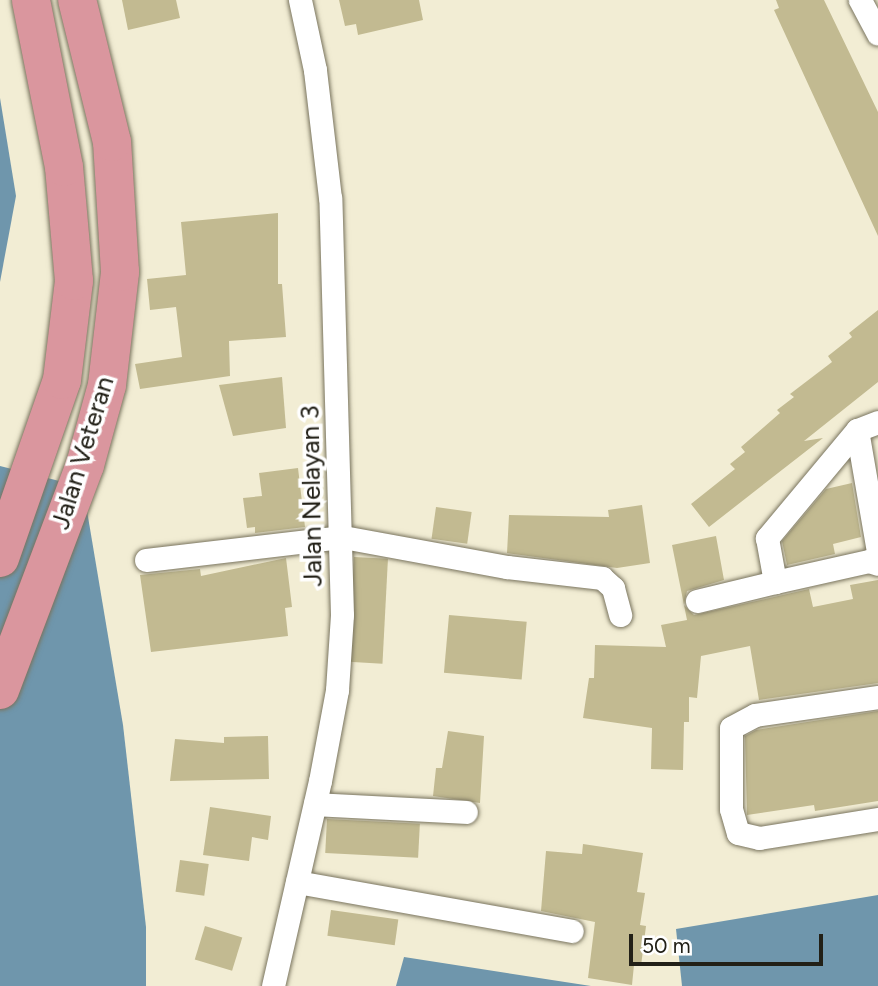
<!DOCTYPE html>
<style>
body{margin:0}
#map{position:relative;width:878px;height:986px;overflow:hidden;background:#f2edd4;font-family:Figtree,sans-serif}
div>[style]{position:absolute}
.water>*{inset:0;background:#6f96ac}
.building>*{inset:0;background:#c2ba91;transform-origin:0 0}
.roads{filter:drop-shadow(0 0 2px #79745e) drop-shadow(0 0 2px #79745e)}
.minor>*{height:23px;margin:-11.5px;padding:0 11.5px;transform-origin:11.5px;border-radius:11.5px;background:#fff}
.trunk>*{height:38px;margin:-19px;padding:0 19px;transform-origin:19px;border-radius:19px;background:#da969e}
span{translate:-50% -50%;white-space:nowrap;text-align:center;line-height:1.15;-webkit-text-stroke:7px #fff;paint-order:stroke}
.street-label{font-size:26px;color:#222017}
.scale{position:absolute;left:629px;top:934px;width:194px;height:32px;box-sizing:border-box;border:4px solid #222017;border-top:0;padding-left:9px;font-size:21px;line-height:24px;white-space:nowrap;color:#222017;-webkit-text-stroke:5px #fff;paint-order:stroke}
</style>
<div id="map">
<div class="water">
<i style="clip-path:polygon(0 98px,16px 196px,0 282px)"></i>
<i style="clip-path:polygon(0 466px,83px 487px,123px 725px,146px 927px,146px 986px,0 986px)"></i>
<i style="clip-path:polygon(878px 895px,878px 986px,682px 986px,676px 929px)"></i>
<i style="clip-path:polygon(404px 957px,591px 986px,396px 986px)"></i>
</div>
<div class="building">
<i style="clip-path:polygon(122px 0,176px 0,180px 18px,128px 30px)"></i>
<i style="clip-path:polygon(339px 0,419px 0,423px 20px,358px 35px,356px 24px,345px 26px)"></i>
<i style="clip-path:polygon(776px 0,824px 0,878px 112px,878px 236px,774px 10px,779px 8px)"></i>
<i style="clip-path:polygon(278px 213px,278px 284px,282px 284px,286px 337px,229px 341px,230px 376px,140px 389px,135px 364px,182px 357px,176px 307px,150px 310px,147px 279px,186px 275px,181px 222px)"></i>
<i style="clip-path:polygon(878px 310px,878px 382px,804px 441px,823px 438px,709px 527px,691px 504px,735px 469px,730px 464px,745px 452px,741px 447px,780px 413px,777px 410px,794px 397px,790px 394px,832px 362px,828px 356px,852px 337px,849px 333px)"></i>
<i style="clip-path:polygon(282px 377px,286px 428px,233px 436px,219px 385px)"></i>
<i style="clip-path:polygon(298px 468px,305px 527px,255px 533px,255px 527px,247px 528px,243px 498px,262px 496px,259px 473px)"></i>
<i style="clip-path:polygon(852px 483px,861px 537px,833px 544px,835px 554px,787px 565px,782px 541px,826px 489px)"></i>
<i style="clip-path:polygon(642px 505px,650px 563px,617px 568px,507px 553px,509px 515px,609px 517px,608px 510px)"></i>
<i style="left:436px;top:507px;width:36px;height:32px;rotate:8deg"></i>
<i style="clip-path:polygon(716px 536px,724px 580px,687px 591px,684px 605px,694px 615px,809px 589px,813px 607px,853px 599px,850px 585px,878px 580px,878px 683px,759px 700px,750px 646px,701px 656px,697px 698px,689px 697px,689px 722px,684px 722px,683px 770px,651px 769px,652px 728px,583px 718px,589px 678px,594px 678px,595px 645px,666px 647px,661px 625px,687px 620px,672px 545px)"></i>
<i style="left:354px;top:557px;width:34px;height:105px;rotate:3deg"></i>
<i style="clip-path:polygon(286px 558px,292px 607px,285px 608px,288px 636px,151px 652px,140px 575px,200px 569px,201px 576px)"></i>
<i style="left:449px;top:615px;width:78px;height:58px;rotate:5deg"></i>
<i style="clip-path:polygon(878px 711px,878px 801px,815px 811px,814px 805px,747px 815px,745px 736px,756px 730px)"></i>
<i style="clip-path:polygon(448px 731px,484px 736px,480px 803px,433px 796px,436px 768px,442px 768px)"></i>
<i style="clip-path:polygon(268px 736px,269px 779px,170px 781px,175px 739px,224px 743px,224px 737px)"></i>
<i style="clip-path:polygon(210px 807px,271px 816px,268px 840px,252px 837px,249px 861px,203px 855px)"></i>
<i style="left:327px;top:819px;width:93px;height:34px;rotate:3deg"></i>
<i style="clip-path:polygon(583px 844px,643px 853px,637px 892px,645px 893px,640px 925px,646px 926px,641px 966px,634px 965px,632px 985px,588px 978px,595px 922px,541px 911px,546px 851px,582px 854px)"></i>
<i style="left:180px;top:860px;width:29px;height:32px;rotate:8deg"></i>
<i style="left:331px;top:910px;width:68px;height:26px;rotate:8deg"></i>
<i style="left:205px;top:926px;width:39px;height:35px;rotate:17deg"></i>
</div>
<div class="roads">
<div class="minor">
<i style="left:860px;top:0;width:38px;rotate:62deg"></i>
<i style="left:878px;top:422px;width:22px;rotate:159deg"></i>
<i style="left:857px;top:430px;width:141px;rotate:129.8deg"></i>
<i style="left:767px;top:538px;width:45px;rotate:79.7deg"></i>
<i style="left:775px;top:582px;width:96px;rotate:-12.6deg"></i>
<i style="left:869px;top:561px;width:9px;rotate:18deg"></i>
<i style="left:857px;top:430px;width:123px;rotate:80.2deg"></i>
<i style="left:146px;top:560px;width:198px;rotate:-6.7deg"></i>
<i style="left:343px;top:537px;width:167px;rotate:10.4deg"></i>
<i style="left:507px;top:567px;width:96px;rotate:6.6deg"></i>
<i style="left:602px;top:578px;width:15px;rotate:42deg"></i>
<i style="left:613px;top:588px;width:28px;rotate:75deg"></i>
<i style="left:697px;top:601px;width:80px;rotate:-13.7deg"></i>
<i style="left:878px;top:697px;width:124px;rotate:171.7deg"></i>
<i style="left:755px;top:715px;width:27px;rotate:152deg"></i>
<i style="left:731px;top:728px;width:81px;rotate:90deg"></i>
<i style="left:731px;top:809px;width:25px;rotate:74deg"></i>
<i style="left:738px;top:833px;width:22px;rotate:13deg"></i>
<i style="left:759px;top:838px;width:121px;rotate:-9.1deg"></i>
<i style="left:315px;top:804px;width:151px;rotate:3deg"></i>
<i style="left:297px;top:882px;width:279px;rotate:10.1deg"></i>
<i style="left:273px;top:986px;width:210px;rotate:-77.1deg"></i>
<i style="left:320px;top:781px;width:93px;rotate:-79.4deg"></i>
<i style="left:337px;top:690px;width:75px;rotate:-86.2deg"></i>
<i style="left:342px;top:615px;width:417px;rotate:-91.6deg"></i>
<i style="left:330px;top:198px;width:129px;rotate:-96.7deg"></i>
<i style="left:315px;top:70px;width:72px;rotate:-102.1deg"></i>
</div>
<div class="trunk">
<i style="left:0;top:558px;width:188px;rotate:-70.8deg"></i>
<i style="left:62px;top:380px;width:100px;rotate:-83.1deg"></i>
<i style="left:74px;top:281px;width:114px;rotate:-95deg"></i>
<i style="left:64px;top:167px;width:170px;rotate:-101.2deg"></i>
<i style="left:0;top:690px;width:241px;rotate:-69.3deg"></i>
<i style="left:85px;top:465px;width:83px;rotate:-74.6deg"></i>
<i style="left:107px;top:385px;width:114px;rotate:-83.4deg"></i>
<i style="left:120px;top:272px;width:130px;rotate:-93.5deg"></i>
<i style="left:112px;top:142px;width:146px;rotate:-103.8deg"></i>
</div>
</div>
<div class="street-label">
<span style="left:83px;top:453px;rotate:-73deg">Jalan Veteran</span>
<span style="left:312px;top:496px;rotate:-91deg">Jalan Nelayan 3</span>
</div>
<div class="scale">50 m</div>
</div>
